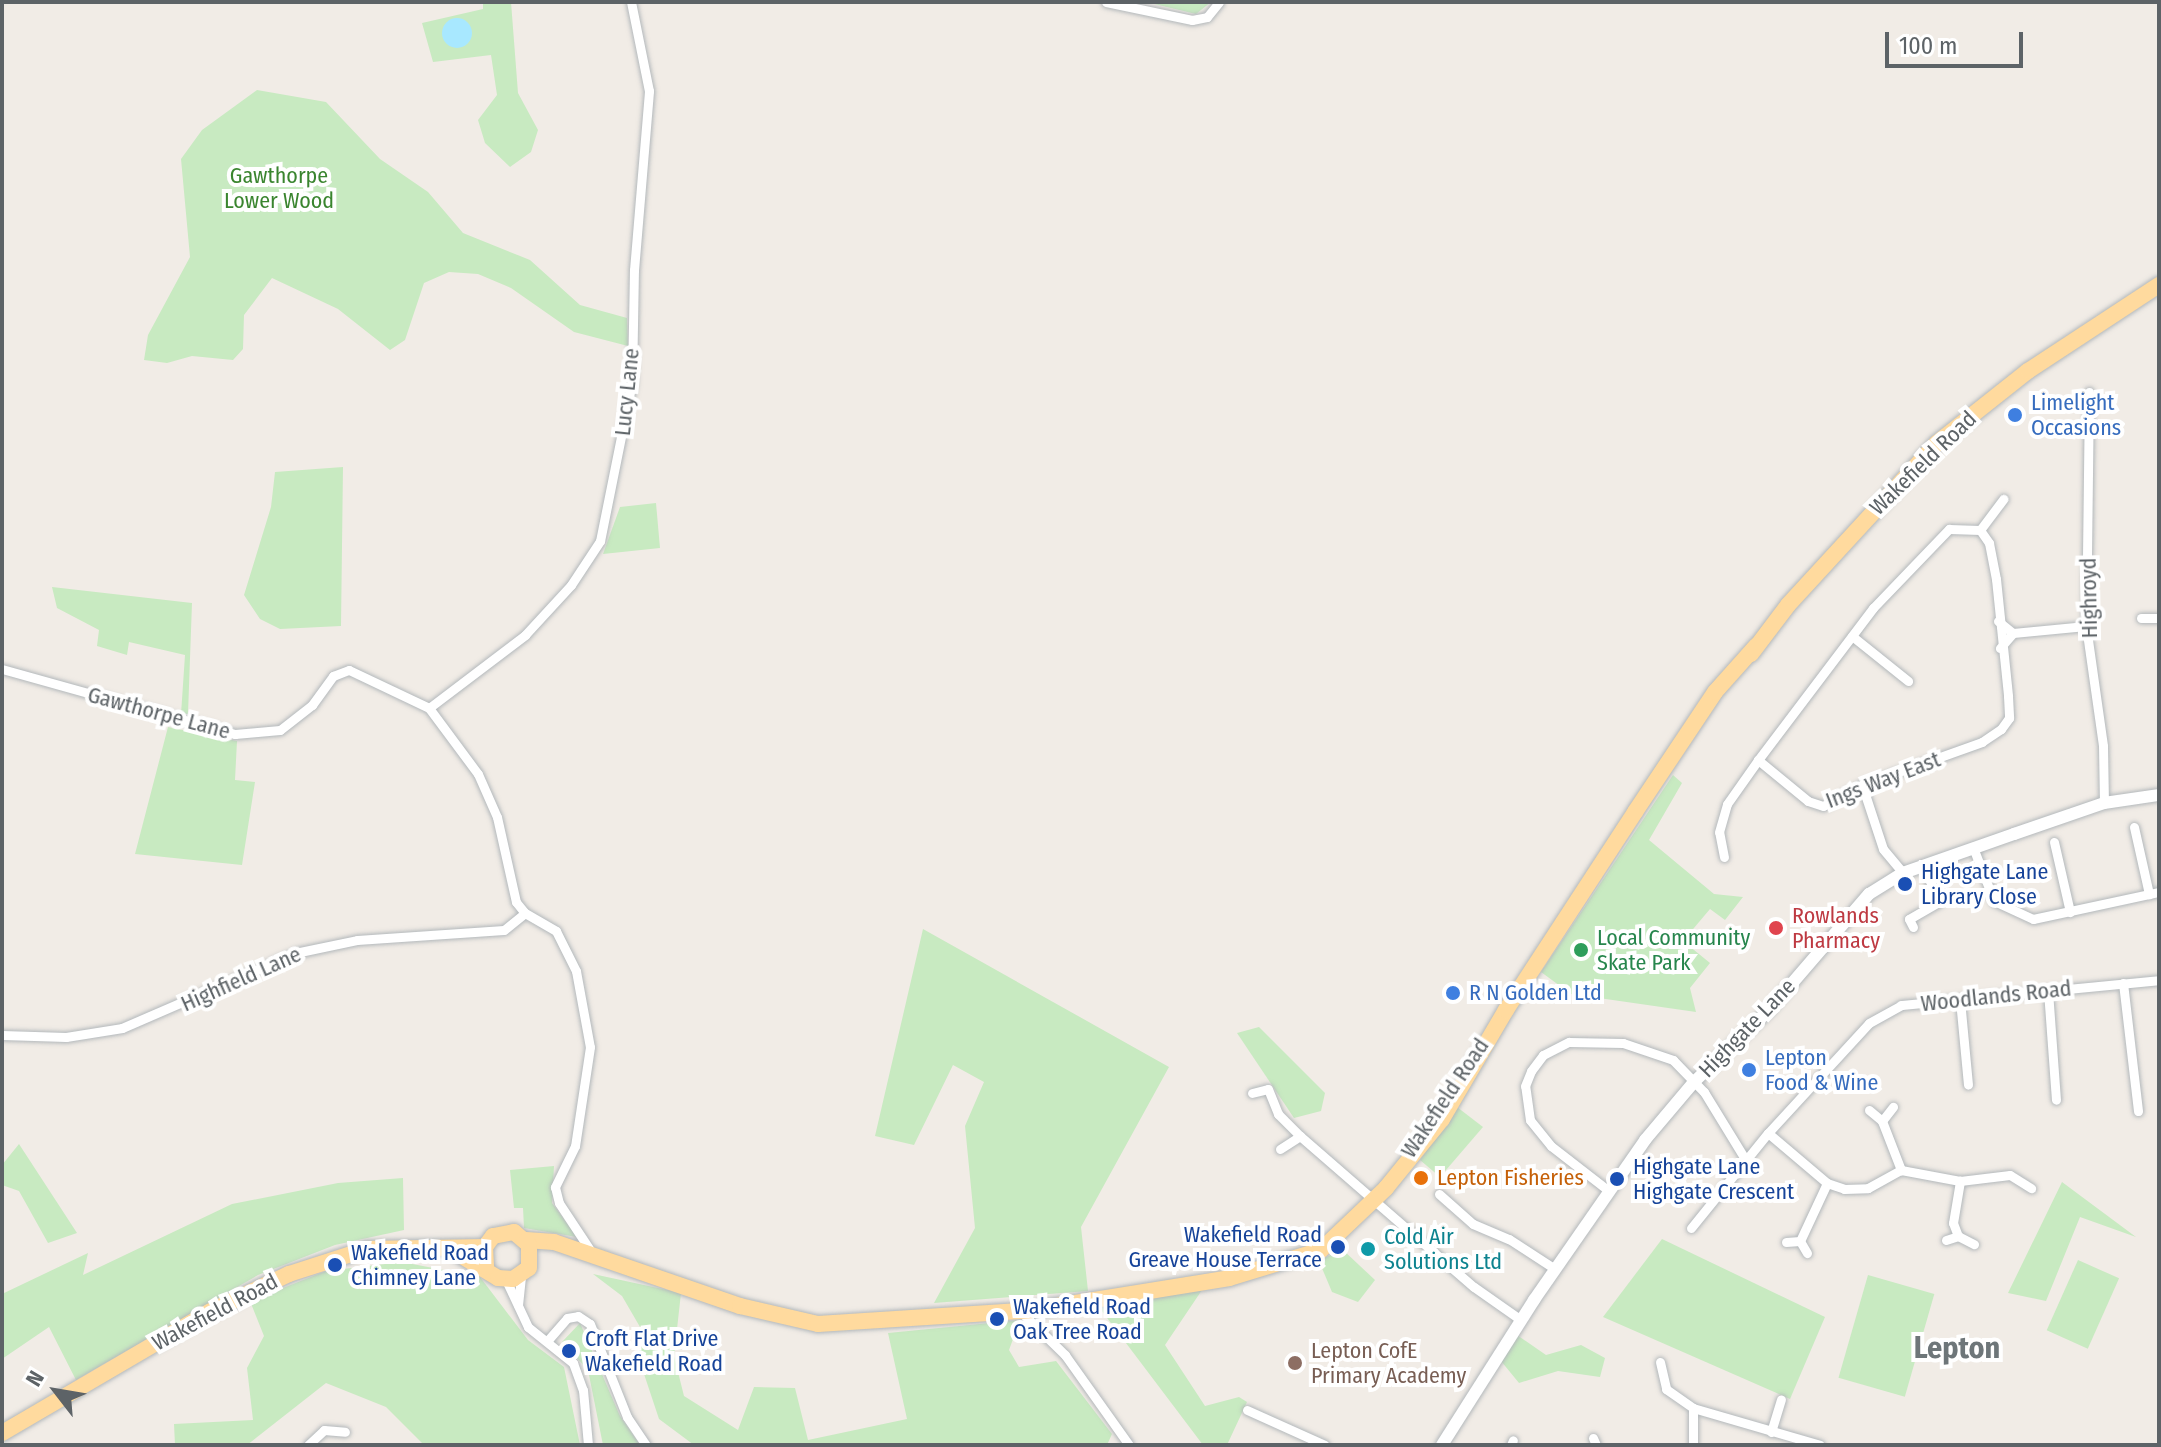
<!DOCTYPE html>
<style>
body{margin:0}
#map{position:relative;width:2161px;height:1447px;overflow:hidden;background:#f1ece6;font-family:"Fira Sans Condensed",sans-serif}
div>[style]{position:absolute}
.green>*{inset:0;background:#c8eac1;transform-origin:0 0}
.water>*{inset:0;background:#a8e8ff}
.round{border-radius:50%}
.roads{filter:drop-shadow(0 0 2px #b3b8bb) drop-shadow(0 0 2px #b3b8bb)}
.minor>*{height:9px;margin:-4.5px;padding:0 4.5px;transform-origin:4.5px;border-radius:4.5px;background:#fff}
.tertiary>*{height:12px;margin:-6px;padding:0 6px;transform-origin:6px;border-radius:6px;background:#fff}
.trunk>*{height:16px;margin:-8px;padding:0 8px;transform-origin:8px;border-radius:8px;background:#ffda9e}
.dots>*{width:22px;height:22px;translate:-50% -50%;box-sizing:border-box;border:4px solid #fff;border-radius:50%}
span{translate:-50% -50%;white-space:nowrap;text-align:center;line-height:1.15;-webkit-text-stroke:8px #fff;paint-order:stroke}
.park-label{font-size:22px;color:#3a852f}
.street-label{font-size:22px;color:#5d6367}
.shop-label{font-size:22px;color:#366cbe}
.left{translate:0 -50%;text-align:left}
.transit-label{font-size:22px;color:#164399}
.right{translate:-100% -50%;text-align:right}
.health-label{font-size:22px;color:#be3a42}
.leisure-label{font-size:22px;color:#27864d}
.food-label{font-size:22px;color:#c56008}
.culture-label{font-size:22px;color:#0d838f}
.education-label{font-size:22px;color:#785e54}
.district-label{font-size:30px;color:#6e7679;font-weight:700}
.frame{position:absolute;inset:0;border:4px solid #5d6367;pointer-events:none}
.north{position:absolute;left:16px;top:1351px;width:80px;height:80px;-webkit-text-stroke:6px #fff;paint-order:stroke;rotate:301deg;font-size:22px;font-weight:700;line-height:32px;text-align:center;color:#5d6367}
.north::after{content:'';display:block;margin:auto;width:28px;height:36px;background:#5d6367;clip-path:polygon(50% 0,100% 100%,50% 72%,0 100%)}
.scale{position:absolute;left:1885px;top:32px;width:138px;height:36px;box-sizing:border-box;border:4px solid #5d6367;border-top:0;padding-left:10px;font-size:24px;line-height:28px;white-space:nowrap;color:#5d6367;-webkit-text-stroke:6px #fff;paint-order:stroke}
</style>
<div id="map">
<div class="green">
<i style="clip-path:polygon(483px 2px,511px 2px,518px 93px,538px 130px,531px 152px,510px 167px,485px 143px,478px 120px,497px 95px,491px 55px,433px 62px,422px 23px,483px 9px)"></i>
<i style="clip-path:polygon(1146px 2px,1211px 2px,1196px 14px)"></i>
<i style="clip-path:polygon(257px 90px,326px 102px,380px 159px,428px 192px,463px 233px,530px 260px,580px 305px,627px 318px,628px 346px,574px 332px,511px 288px,478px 274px,449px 272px,424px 283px,405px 340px,390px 350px,338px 309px,272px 278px,244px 315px,243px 349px,233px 360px,192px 356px,167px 363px,144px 360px,148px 335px,190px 257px,181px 159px,202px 130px)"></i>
<i style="clip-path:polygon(343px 467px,341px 626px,280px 629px,260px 619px,244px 595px,271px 507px,275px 472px)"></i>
<i style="clip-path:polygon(656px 503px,660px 548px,603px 554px,620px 507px)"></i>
<i style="clip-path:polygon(52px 587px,192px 603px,188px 714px,181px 714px,185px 655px,129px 642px,127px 655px,97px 646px,99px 630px,57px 608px)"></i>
<i style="clip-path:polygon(168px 727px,237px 741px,235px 780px,255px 782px,242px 865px,135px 854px)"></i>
<i style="clip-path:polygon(1673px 775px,1682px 783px,1649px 840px,1714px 894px,1743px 897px,1725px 920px,1710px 909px,1683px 941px,1710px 963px,1690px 988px,1696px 1012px,1571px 994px,1541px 972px)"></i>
<i style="clip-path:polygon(923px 929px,1169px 1067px,1081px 1227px,1088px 1291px,934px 1303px,975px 1228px,965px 1126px,984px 1082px,953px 1065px,914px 1145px,875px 1136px)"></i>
<i style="clip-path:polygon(1259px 1027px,1325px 1093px,1321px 1111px,1294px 1118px,1237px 1033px)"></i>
<i style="clip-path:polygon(1457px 1107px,1483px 1127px,1440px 1177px,1420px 1160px)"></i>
<i style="clip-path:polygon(19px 1144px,77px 1233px,48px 1243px,19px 1191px,2px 1185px,2px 1165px)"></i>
<i style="clip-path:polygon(554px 1166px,552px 1203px,577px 1237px,524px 1228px,523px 1208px,514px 1208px,510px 1170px)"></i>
<i style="clip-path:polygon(403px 1178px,404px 1230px,335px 1245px,258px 1275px,76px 1380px,49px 1327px,2px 1359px,2px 1294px,88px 1253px,83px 1275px,232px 1204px,338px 1183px)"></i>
<i style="clip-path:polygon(2062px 1182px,2136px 1237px,2080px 1217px,2046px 1301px,2008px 1293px)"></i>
<i style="clip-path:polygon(1662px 1239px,1825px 1317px,1790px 1399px,1603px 1317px)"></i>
<i style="clip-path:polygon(1342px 1249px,1375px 1280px,1358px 1302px,1332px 1292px,1319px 1261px)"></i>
<i style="left:2078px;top:1260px;width:45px;height:77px;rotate:24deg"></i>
<i style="clip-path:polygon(402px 1262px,480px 1277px,528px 1340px,564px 1367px,580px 1445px,424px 1445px,386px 1407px,326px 1383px,247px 1445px,175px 1445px,174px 1424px,253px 1420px,247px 1368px,264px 1336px,250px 1301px,326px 1271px)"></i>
<i style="clip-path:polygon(593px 1274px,681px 1293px,674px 1356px,684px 1396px,738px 1430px,754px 1387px,795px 1388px,808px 1440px,907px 1419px,888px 1333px,1020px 1320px,1009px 1350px,1019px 1367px,1056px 1361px,1112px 1434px,1107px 1445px,694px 1445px,659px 1419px,637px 1353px,640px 1327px,622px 1296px)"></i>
<i style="left:1868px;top:1275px;width:69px;height:107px;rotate:16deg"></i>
<i style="clip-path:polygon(1202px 1290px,1165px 1345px,1205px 1406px,1239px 1397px,1247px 1402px,1227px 1445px,1203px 1445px,1098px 1306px)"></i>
<i style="clip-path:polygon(580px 1323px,620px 1416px,640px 1445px,603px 1445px,588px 1370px,562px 1342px)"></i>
<i style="clip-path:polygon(1517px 1335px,1546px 1355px,1581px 1345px,1605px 1358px,1600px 1377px,1558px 1371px,1519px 1383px,1501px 1361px)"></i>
</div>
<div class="water">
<i class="round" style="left:442px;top:18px;width:30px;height:30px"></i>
</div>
<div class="roads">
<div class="minor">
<i style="left:1106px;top:2px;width:88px;rotate:11.8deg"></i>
<i style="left:1192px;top:20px;width:15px;rotate:-11deg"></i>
<i style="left:1207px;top:17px;width:19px;rotate:-51deg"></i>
<i style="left:2089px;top:392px;width:234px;rotate:90.7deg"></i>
<i style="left:2086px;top:626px;width:121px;rotate:81.9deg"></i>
<i style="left:2103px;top:746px;width:57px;rotate:89deg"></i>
<i style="left:1980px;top:530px;width:39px;rotate:-53deg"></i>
<i style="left:2141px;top:618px;width:18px"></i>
<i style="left:1998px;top:621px;width:19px;rotate:39deg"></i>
<i style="left:2013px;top:633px;width:20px;rotate:131deg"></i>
<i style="left:2013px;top:633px;width:73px;rotate:-5.5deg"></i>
<i style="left:1852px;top:636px;width:72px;rotate:38.8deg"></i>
<i style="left:2px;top:669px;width:242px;rotate:15.6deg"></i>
<i style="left:235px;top:734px;width:45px;rotate:-5.1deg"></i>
<i style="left:280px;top:730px;width:41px;rotate:-38deg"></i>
<i style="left:312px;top:705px;width:36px;rotate:-54deg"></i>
<i style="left:333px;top:676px;width:17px;rotate:-21deg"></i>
<i style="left:349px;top:670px;width:89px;rotate:25.4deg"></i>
<i style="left:429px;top:708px;width:82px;rotate:53.4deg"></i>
<i style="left:478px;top:774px;width:47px;rotate:66.2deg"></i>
<i style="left:497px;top:817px;width:87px;rotate:77.4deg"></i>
<i style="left:516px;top:902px;width:14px;rotate:51deg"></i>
<i style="left:525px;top:913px;width:36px;rotate:30deg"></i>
<i style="left:556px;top:931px;width:45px;rotate:63.4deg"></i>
<i style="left:576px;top:971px;width:77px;rotate:79.6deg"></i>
<i style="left:590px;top:1047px;width:100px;rotate:98.6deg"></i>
<i style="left:575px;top:1146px;width:46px;rotate:116deg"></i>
<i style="left:555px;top:1187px;width:16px;rotate:76deg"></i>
<i style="left:559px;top:1203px;width:60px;rotate:56.6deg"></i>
<i style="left:429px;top:708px;width:121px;rotate:-37.2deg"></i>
<i style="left:525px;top:635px;width:68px;rotate:-47.4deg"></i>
<i style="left:571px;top:585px;width:53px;rotate:-56.6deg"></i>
<i style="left:600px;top:541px;width:161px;rotate:-78.6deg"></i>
<i style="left:632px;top:383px;width:113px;rotate:-89deg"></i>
<i style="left:634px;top:270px;width:180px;rotate:-85.2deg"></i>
<i style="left:649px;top:91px;width:91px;rotate:-101.4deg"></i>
<i style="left:1862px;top:785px;width:67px;rotate:71.8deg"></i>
<i style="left:1883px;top:849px;width:31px;rotate:50deg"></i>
<i style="left:2134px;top:827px;width:69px;rotate:77.4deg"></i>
<i style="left:2054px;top:842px;width:72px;rotate:77.1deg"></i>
<i style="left:1974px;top:850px;width:55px;rotate:68.6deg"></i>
<i style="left:1994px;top:901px;width:43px;rotate:24.8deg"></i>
<i style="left:2033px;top:919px;width:129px;rotate:-12.1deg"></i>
<i style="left:1724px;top:857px;width:25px;rotate:-101deg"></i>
<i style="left:1719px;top:832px;width:29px;rotate:-74deg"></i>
<i style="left:1727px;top:804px;width:54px;rotate:-54.8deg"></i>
<i style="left:1758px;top:760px;width:191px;rotate:-52.9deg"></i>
<i style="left:1873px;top:608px;width:110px;rotate:-46.1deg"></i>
<i style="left:1949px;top:529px;width:31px;rotate:2deg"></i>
<i style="left:1980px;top:530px;width:16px;rotate:55deg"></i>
<i style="left:1989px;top:543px;width:37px;rotate:79deg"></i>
<i style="left:1996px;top:579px;width:118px;rotate:84.1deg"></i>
<i style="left:2008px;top:696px;width:22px;rotate:87deg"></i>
<i style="left:2009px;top:718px;width:14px;rotate:126deg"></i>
<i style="left:2001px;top:729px;width:23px;rotate:146deg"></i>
<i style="left:1982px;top:742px;width:127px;rotate:160.3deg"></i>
<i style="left:1862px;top:785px;width:44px;rotate:151.7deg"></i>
<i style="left:1823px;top:806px;width:16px;rotate:-162deg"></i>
<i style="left:1808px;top:801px;width:65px;rotate:-140.6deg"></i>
<i style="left:1913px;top:927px;width:9px;rotate:-117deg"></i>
<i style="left:1909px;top:919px;width:36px;rotate:-30deg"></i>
<i style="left:1940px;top:901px;width:39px;rotate:-117deg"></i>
<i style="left:2123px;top:983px;width:129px;rotate:83.3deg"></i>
<i style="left:2048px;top:991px;width:109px;rotate:85.8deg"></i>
<i style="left:1960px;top:1000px;width:85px;rotate:84.6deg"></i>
<i style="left:2px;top:1035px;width:64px;rotate:1.8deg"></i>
<i style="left:66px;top:1037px;width:57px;rotate:-9.1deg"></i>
<i style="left:122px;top:1028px;width:189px;rotate:-23.4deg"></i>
<i style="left:295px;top:953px;width:63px;rotate:-11.8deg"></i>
<i style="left:357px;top:940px;width:147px;rotate:-3.9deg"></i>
<i style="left:504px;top:930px;width:27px;rotate:-39deg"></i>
<i style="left:1252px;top:1093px;width:16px;rotate:-14deg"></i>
<i style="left:1268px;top:1089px;width:27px;rotate:68deg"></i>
<i style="left:1278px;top:1114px;width:31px;rotate:45deg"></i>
<i style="left:1300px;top:1136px;width:230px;rotate:41deg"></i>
<i style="left:1474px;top:1287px;width:57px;rotate:35.1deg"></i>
<i style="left:1869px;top:1110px;width:17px;rotate:40deg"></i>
<i style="left:1882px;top:1121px;width:53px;rotate:68.8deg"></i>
<i style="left:1882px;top:1121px;width:18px;rotate:-52deg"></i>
<i style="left:1768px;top:1133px;width:77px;rotate:40.3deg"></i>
<i style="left:1827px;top:1183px;width:18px;rotate:19deg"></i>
<i style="left:1844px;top:1189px;width:24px;rotate:-2deg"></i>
<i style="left:1868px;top:1188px;width:38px;rotate:-29deg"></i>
<i style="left:1901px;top:1170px;width:60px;rotate:10.6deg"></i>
<i style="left:1960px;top:1181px;width:50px;rotate:-6.8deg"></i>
<i style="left:2010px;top:1175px;width:25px;rotate:32deg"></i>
<i style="left:1280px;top:1149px;width:24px;rotate:-33deg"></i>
<i style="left:1609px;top:1191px;width:73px;rotate:-142.2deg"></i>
<i style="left:1551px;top:1146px;width:33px;rotate:-129deg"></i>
<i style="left:1530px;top:1120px;width:34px;rotate:-98deg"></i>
<i style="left:1525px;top:1086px;width:16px;rotate:-68deg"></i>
<i style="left:1531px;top:1071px;width:20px;rotate:-53deg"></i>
<i style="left:1543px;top:1055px;width:29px;rotate:-27deg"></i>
<i style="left:1569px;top:1042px;width:54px;rotate:1.1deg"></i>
<i style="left:1623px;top:1043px;width:53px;rotate:18.8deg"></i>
<i style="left:1673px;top:1060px;width:45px;rotate:45.9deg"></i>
<i style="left:1704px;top:1092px;width:79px;rotate:58.5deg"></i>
<i style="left:1439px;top:1194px;width:45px;rotate:41.4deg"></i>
<i style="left:1473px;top:1224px;width:39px;rotate:23deg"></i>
<i style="left:1509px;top:1239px;width:55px;rotate:33.1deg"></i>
<i style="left:1691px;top:1228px;width:122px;rotate:-51deg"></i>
<i style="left:1768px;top:1133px;width:149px;rotate:-47.4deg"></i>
<i style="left:1869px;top:1023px;width:37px;rotate:-29deg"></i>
<i style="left:1901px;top:1005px;width:259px;rotate:-5.5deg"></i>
<i style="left:1958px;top:1236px;width:14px;rotate:-111deg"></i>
<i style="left:1953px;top:1223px;width:43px;rotate:-80.5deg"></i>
<i style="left:1946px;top:1240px;width:13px;rotate:-18deg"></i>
<i style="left:1958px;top:1236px;width:18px;rotate:27deg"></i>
<i style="left:1800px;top:1241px;width:64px;rotate:-65deg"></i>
<i style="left:1786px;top:1242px;width:14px;rotate:-4deg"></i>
<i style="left:1800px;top:1241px;width:14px;rotate:60deg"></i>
<i style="left:506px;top:1280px;width:52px;rotate:64.9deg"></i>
<i style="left:528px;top:1327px;width:58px;rotate:38.7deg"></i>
<i style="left:573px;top:1363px;width:29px;rotate:70deg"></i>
<i style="left:583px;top:1390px;width:55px;rotate:84.8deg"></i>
<i style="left:518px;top:1305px;width:29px;rotate:-84deg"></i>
<i style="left:1021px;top:1312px;width:62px;rotate:44.3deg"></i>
<i style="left:1065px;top:1355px;width:110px;rotate:54.6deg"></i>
<i style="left:548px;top:1340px;width:29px;rotate:-49deg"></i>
<i style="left:567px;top:1318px;width:11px;rotate:-10deg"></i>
<i style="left:578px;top:1316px;width:14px;rotate:34deg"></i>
<i style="left:590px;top:1324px;width:100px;rotate:68.3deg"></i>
<i style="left:627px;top:1417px;width:34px;rotate:56deg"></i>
<i style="left:1660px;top:1362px;width:28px;rotate:77deg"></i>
<i style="left:1666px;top:1389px;width:33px;rotate:35deg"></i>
<i style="left:1693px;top:1408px;width:37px;rotate:90deg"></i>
<i style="left:1693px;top:1408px;width:132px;rotate:16.2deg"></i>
<i style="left:1247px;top:1410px;width:85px;rotate:24.2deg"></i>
<i style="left:1771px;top:1432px;width:34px;rotate:-73deg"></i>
<i style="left:1593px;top:1438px;width:8px;rotate:67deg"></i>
<i style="left:308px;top:1445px;width:22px;rotate:-43deg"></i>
<i style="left:324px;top:1430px;width:21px;rotate:5deg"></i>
<i style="left:1511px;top:1445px;width:5px;rotate:-68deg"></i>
</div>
<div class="tertiary">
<i style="left:1442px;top:1445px;width:172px;rotate:-57.6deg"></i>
<i style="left:1534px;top:1300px;width:195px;rotate:-55.2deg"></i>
<i style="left:1645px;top:1140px;width:76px;rotate:-49.8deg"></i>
<i style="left:1694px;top:1082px;width:105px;rotate:-43.8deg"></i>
<i style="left:1770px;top:1009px;width:152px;rotate:-49.3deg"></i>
<i style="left:1869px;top:894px;width:40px;rotate:-32deg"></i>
<i style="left:1903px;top:873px;width:118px;rotate:-19.4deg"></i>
<i style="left:2014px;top:834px;width:95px;rotate:-19deg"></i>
<i style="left:2104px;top:803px;width:56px;rotate:-8.3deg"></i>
</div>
<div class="trunk">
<i style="left:1751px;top:654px;width:61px;rotate:-52.9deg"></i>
<i style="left:1788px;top:605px;width:220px;rotate:-47.4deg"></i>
<i style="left:1937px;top:443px;width:116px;rotate:-38.4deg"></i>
<i style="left:2028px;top:371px;width:157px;rotate:-33.3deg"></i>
<i style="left:526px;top:1240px;width:28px;rotate:4deg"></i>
<i style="left:554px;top:1242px;width:197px;rotate:19deg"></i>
<i style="left:740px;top:1306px;width:80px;rotate:13deg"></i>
<i style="left:818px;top:1324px;width:214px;rotate:-3.7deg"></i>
<i style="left:1032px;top:1310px;width:200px;rotate:-9.2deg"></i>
<i style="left:1229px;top:1278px;width:96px;rotate:-16.9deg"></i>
<i style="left:1321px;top:1250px;width:90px;rotate:-43.6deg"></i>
<i style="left:1386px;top:1188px;width:89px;rotate:-50.9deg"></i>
<i style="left:1442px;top:1119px;width:126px;rotate:-59.6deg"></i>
<i style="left:1506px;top:1010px;width:236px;rotate:-56.9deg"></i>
<i style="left:1635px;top:812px;width:144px;rotate:-56.3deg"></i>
<i style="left:1715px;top:692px;width:62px;rotate:-48.3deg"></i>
<i style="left:455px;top:1252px;width:50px;rotate:31.2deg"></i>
<i style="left:498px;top:1278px;width:15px;rotate:4deg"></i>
<i style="left:513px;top:1279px;width:19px;rotate:-35deg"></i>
<i style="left:529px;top:1268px;width:23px;rotate:-90deg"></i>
<i style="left:529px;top:1245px;width:20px;rotate:-139deg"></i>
<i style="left:514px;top:1232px;width:21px;rotate:169deg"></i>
<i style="left:493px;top:1236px;width:14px;rotate:126deg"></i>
<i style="left:485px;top:1247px;width:20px;rotate:87deg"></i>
<i style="left:2px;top:1433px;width:240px;rotate:-30.3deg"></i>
<i style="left:209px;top:1312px;width:89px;rotate:-25.4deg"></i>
<i style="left:289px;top:1274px;width:82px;rotate:-17.8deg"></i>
<i style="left:367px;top:1249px;width:118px;rotate:-1deg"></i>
</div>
</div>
<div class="dots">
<i style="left:2015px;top:415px;background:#3f7fe0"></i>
<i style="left:1905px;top:884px;background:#1a4fb4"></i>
<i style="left:1776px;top:928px;background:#e0444e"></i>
<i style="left:1581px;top:950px;background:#2e9e5b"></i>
<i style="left:1453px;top:993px;background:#3f7fe0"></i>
<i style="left:1749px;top:1070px;background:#3f7fe0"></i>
<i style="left:1421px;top:1178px;background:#e8710a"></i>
<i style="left:1617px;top:1179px;background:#1a4fb4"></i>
<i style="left:1338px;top:1247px;background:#1a4fb4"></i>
<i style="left:1368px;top:1249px;background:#0f9aa8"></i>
<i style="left:335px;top:1265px;background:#1a4fb4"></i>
<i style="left:997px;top:1319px;background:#1a4fb4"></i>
<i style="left:569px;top:1351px;background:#1a4fb4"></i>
<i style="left:1295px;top:1363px;background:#8d6e63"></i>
</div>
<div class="park-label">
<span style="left:279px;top:188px">Gawthorpe<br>Lower Wood</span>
</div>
<div class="street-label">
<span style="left:627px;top:392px;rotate:-84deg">Lucy Lane</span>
<span style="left:1923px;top:463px;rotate:-44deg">Wakefield Road</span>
<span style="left:2089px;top:598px;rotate:-91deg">Highroyd</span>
<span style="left:159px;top:713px;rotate:15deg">Gawthorpe Lane</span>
<span style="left:1883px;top:780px;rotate:-21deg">Ings Way East</span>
<span style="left:241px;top:979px;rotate:-24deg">Highfield Lane</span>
<span style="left:1996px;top:996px;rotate:-6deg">Woodlands Road</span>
<span style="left:1747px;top:1028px;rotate:-46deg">Highgate Lane</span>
<span style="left:1445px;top:1098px;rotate:-56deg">Wakefield Road</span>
<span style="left:215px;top:1312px;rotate:-28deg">Wakefield Road</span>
</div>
<div class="shop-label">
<span class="left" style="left:2031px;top:415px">Limelight<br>Occasions</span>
<span class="left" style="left:1469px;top:993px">R N Golden Ltd</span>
<span class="left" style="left:1765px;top:1070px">Lepton<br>Food &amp; Wine</span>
</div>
<div class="transit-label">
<span class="left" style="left:1921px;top:884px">Highgate Lane<br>Library Close</span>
<span class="left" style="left:1633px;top:1179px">Highgate Lane<br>Highgate Crescent</span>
<span class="right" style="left:1322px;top:1247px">Wakefield Road<br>Greave House Terrace</span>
<span class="left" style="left:351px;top:1265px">Wakefield Road<br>Chimney Lane</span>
<span class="left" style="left:1013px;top:1319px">Wakefield Road<br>Oak Tree Road</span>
<span class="left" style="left:585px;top:1351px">Croft Flat Drive<br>Wakefield Road</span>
</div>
<div class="health-label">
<span class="left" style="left:1792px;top:928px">Rowlands<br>Pharmacy</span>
</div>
<div class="leisure-label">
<span class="left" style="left:1597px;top:950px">Local Community<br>Skate Park</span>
</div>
<div class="food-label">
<span class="left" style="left:1437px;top:1178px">Lepton Fisheries</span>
</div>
<div class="culture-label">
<span class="left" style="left:1384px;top:1249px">Cold Air<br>Solutions Ltd</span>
</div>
<div class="education-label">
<span class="left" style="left:1311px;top:1363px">Lepton CofE<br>Primary Academy</span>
</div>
<div class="district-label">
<span style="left:1957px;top:1348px">Lepton</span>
</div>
<div class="frame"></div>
<div class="north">N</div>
<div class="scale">100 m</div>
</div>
